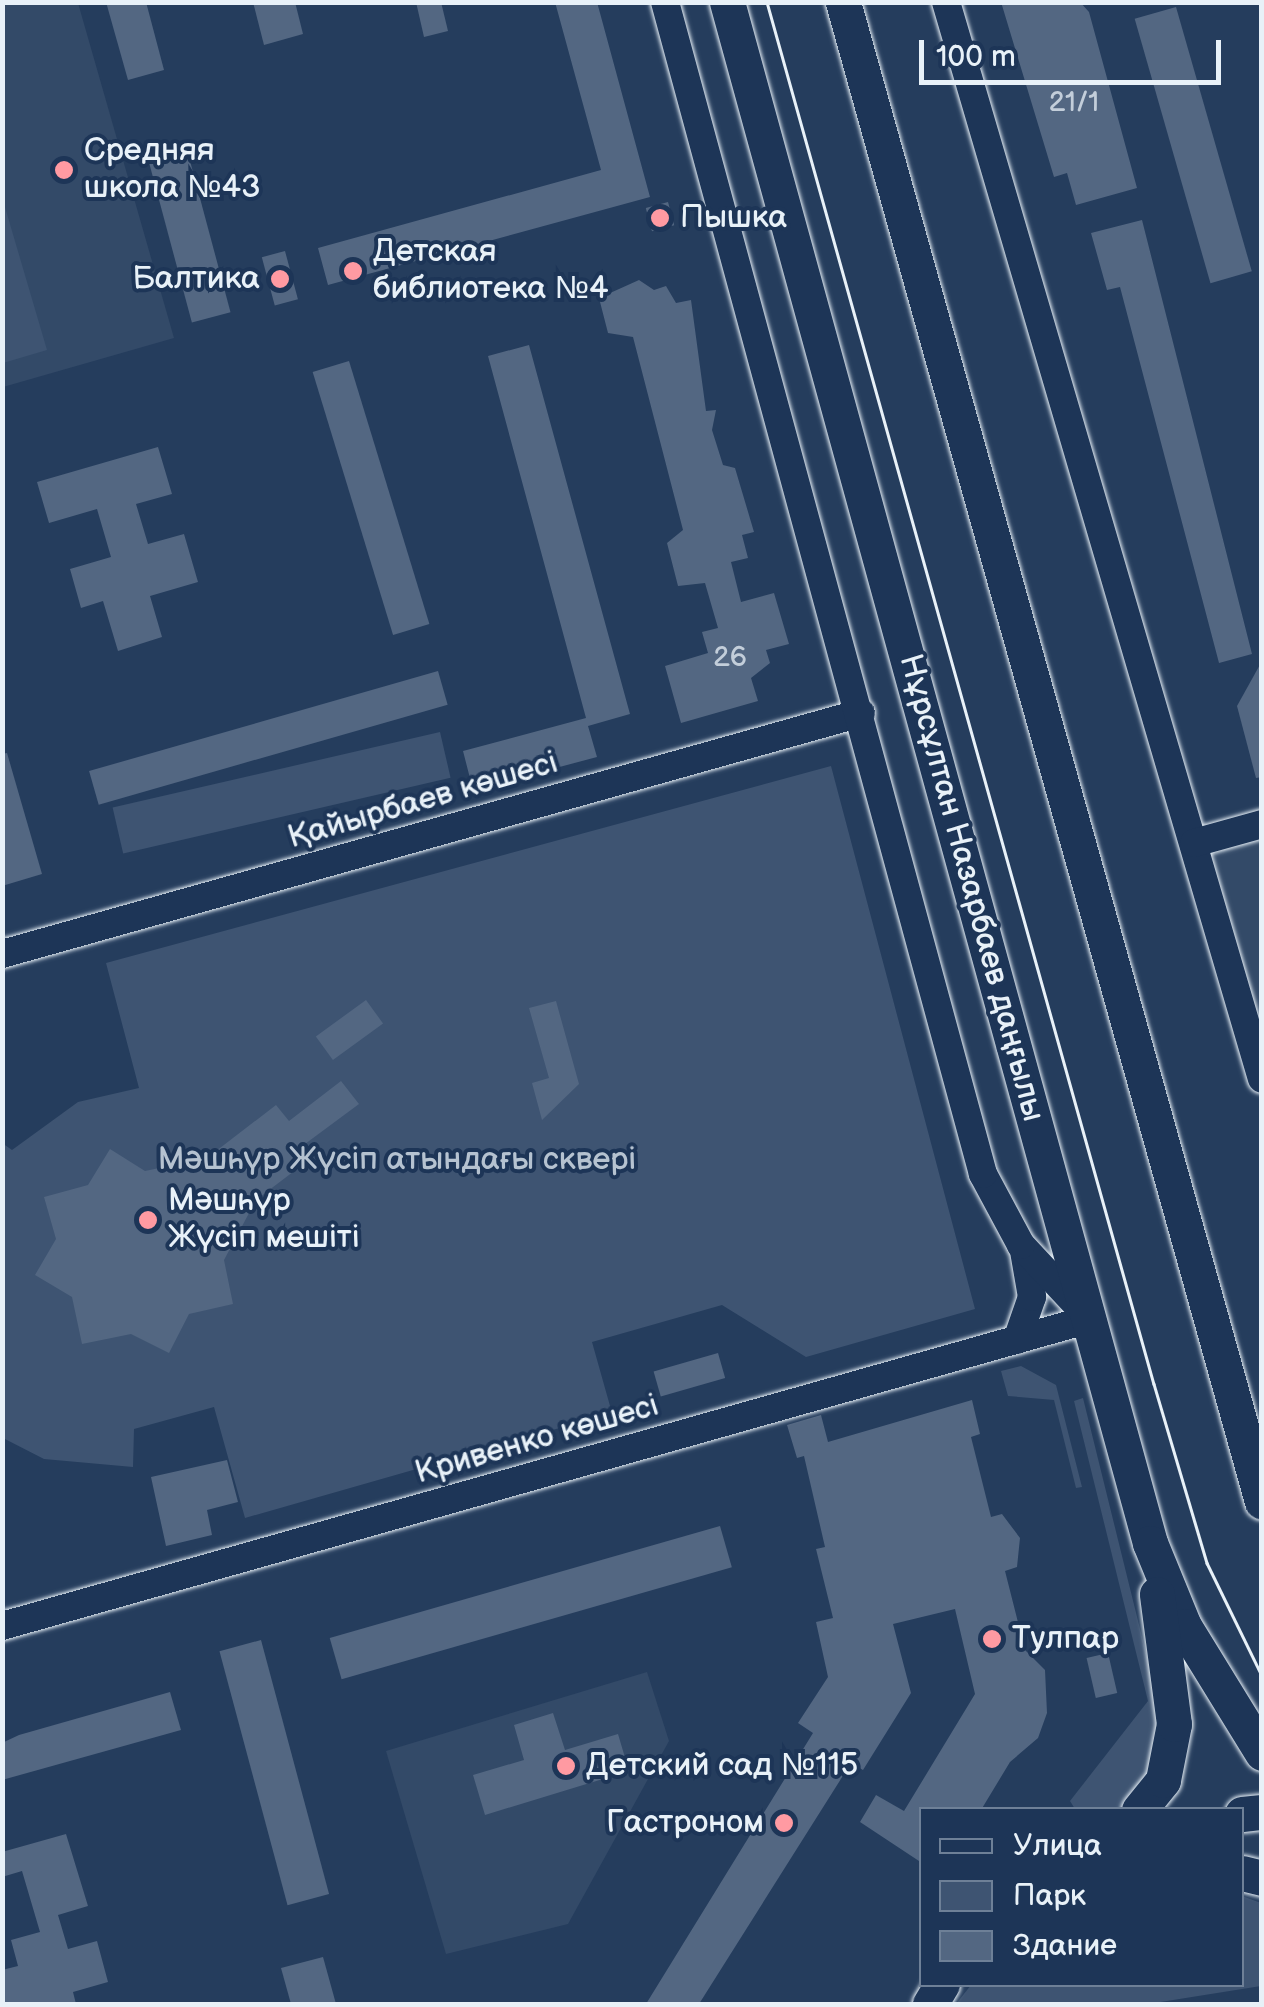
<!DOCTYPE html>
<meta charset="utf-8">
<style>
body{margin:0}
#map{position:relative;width:1264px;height:2007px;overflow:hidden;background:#253d5d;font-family:"Balsamiq Sans",sans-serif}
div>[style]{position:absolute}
.built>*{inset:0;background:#334a68}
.green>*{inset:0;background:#3e5472;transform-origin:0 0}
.building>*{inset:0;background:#536782;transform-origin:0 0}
.roads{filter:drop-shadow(0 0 2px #e8f1f8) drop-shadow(0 0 2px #e8f1f8)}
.minor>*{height:28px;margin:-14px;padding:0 14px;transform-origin:14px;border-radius:14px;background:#1d3557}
.major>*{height:35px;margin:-17.5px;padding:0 17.5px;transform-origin:17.5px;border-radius:17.5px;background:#1d3557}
.tram>*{height:2.5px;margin:-1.25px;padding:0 1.25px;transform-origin:1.25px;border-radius:1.25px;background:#e8f1f8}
.dots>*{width:28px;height:28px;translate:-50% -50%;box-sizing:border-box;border:5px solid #1d3557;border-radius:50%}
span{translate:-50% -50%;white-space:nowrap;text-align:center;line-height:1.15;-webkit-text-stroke:8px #1d3557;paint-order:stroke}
.number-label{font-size:28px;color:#c3ceda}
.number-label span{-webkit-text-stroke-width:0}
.poi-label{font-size:32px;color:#e8f1f8}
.left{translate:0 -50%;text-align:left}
.right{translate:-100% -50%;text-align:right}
.street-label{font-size:32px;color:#e8f1f8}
.park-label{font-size:32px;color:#b5c2d0}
.frame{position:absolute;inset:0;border:5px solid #e8f1f8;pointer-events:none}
.legend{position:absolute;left:919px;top:1807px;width:325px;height:180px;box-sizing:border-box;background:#1d3557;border:2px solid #6e8097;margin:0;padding:12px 18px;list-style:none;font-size:30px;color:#e8f1f8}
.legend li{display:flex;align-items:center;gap:20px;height:50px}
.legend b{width:50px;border:2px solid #6e8097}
.scale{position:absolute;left:919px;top:40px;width:302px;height:45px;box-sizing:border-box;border:5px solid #e8f1f8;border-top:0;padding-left:12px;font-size:30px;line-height:35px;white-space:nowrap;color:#e8f1f8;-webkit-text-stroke:8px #1d3557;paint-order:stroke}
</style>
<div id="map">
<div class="built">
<i style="clip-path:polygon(3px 3px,78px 3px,174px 338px,3px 387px)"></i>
<i style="clip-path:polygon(1261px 834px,1261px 1056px,1210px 856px)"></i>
<i style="clip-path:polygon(647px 1672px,669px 1741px,568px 1924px,446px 1954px,386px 1751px)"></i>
</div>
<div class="green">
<i style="clip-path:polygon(2px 197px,47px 350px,3px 363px,2px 363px)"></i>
<i style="left:440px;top:732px;width:47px;height:336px;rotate:77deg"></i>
<i style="clip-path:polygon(831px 766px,975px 1309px,806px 1357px,722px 1305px,592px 1342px,612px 1413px,245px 1518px,214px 1407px,134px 1429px,133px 1467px,44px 1459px,3px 1438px,2px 1143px,12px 1150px,78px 1102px,139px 1088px,106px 963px)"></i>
<i style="clip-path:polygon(1021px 1366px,1056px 1385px,1082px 1487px,1076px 1488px,1054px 1400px,1008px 1396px,1001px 1371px)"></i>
<i style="clip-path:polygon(1083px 1398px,1162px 1718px,1150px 1784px,1124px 1809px,1075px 1809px,1070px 1801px,1148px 1701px,1074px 1401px)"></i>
<i style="clip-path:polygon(1242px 1896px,1261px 1903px,1261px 1986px,1148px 2004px,956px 2004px,971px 1985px,1242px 1984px)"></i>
</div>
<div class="building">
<i style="clip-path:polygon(106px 2px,146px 2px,164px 70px,128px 80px)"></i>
<i style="clip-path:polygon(253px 2px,295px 2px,303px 34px,264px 45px)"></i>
<i style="clip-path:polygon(416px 2px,441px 2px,448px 31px,424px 37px)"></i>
<i style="clip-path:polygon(555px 2px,597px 2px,650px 197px,328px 285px,318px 248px,601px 170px)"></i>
<i style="clip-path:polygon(1001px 2px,1080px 2px,1089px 12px,1137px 188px,1076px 205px,1067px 173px,1054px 177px)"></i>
<i style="left:1176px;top:7px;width:275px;height:43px;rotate:74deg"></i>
<i style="left:186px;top:146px;width:172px;height:40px;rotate:75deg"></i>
<i style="left:668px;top:202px;width:24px;height:23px;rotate:75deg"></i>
<i style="clip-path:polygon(1142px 220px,1252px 654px,1219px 663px,1120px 287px,1107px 290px,1091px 233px)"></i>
<i style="left:285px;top:251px;width:50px;height:24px;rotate:75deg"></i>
<i style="clip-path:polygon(639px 280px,654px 290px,666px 286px,676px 303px,691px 300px,706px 411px,716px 410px,712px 430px,723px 465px,735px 468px,754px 532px,742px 535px,748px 558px,731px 562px,741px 602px,774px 593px,789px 644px,766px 650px,770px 663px,751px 678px,758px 701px,681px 723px,665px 666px,708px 653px,702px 632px,718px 628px,705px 583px,678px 586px,667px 543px,683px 530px,633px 337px,608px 333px,599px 298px)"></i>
<i style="clip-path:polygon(529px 345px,630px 714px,588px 726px,597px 757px,473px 790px,463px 751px,586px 718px,488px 356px)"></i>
<i style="left:349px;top:361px;width:275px;height:38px;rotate:73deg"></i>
<i style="clip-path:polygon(158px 447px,172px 494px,136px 504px,148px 544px,184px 534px,198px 582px,150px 596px,162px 637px,118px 651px,103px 601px,81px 608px,70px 569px,111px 557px,97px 509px,49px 523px,37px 482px)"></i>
<i style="clip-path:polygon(1262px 661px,1262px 777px,1256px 778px,1237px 706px)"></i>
<i style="left:438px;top:671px;width:35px;height:363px;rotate:74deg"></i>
<i style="clip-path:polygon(7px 753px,42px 874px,2px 886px,2px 754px)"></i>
<i style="left:366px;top:1000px;width:29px;height:62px;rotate:54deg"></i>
<i style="clip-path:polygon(556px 1001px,579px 1084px,542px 1120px,532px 1083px,549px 1078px,529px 1008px)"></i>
<i style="clip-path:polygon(341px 1081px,359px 1104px,305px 1144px,314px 1156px,256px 1200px,224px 1260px,233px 1304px,189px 1314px,169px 1353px,131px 1334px,82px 1344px,72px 1297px,35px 1275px,56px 1239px,44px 1197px,88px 1185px,110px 1149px,145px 1171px,207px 1158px,276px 1105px,289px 1121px)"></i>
<i style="left:718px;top:1353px;width:26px;height:67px;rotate:74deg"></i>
<i style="clip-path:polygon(972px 1400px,980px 1434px,971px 1437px,991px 1517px,1002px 1514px,1020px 1538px,1017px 1567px,1005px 1571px,1025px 1650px,1045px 1670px,1047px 1713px,1038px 1738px,1010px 1762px,981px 1810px,922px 1810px,922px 1863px,860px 1822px,876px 1795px,904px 1811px,975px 1694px,955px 1609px,893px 1624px,911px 1693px,863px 1770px,851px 1763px,699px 2004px,646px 2004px,813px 1733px,798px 1723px,828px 1677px,816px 1622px,833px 1618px,816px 1549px,825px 1547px,804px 1456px,797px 1458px,787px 1425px,821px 1415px,828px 1442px)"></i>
<i style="clip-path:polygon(227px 1460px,238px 1502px,207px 1510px,212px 1535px,166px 1546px,151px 1477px)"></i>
<i style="left:720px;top:1526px;width:43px;height:406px;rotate:74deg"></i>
<i style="left:261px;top:1640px;width:263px;height:43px;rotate:75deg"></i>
<i style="left:1108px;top:1653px;width:41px;height:22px;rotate:77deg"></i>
<i style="clip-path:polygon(170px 1692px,181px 1730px,2px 1780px,2px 1743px,19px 1735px)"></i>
<i style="clip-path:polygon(553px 1713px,565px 1750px,618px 1734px,629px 1771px,485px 1815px,473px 1775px,524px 1760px,514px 1725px)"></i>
<i style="clip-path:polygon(66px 1834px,88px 1906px,58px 1915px,68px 1949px,97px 1941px,108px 1982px,73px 1992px,76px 2004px,2px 2004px,2px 1970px,18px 1966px,11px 1940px,40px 1932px,22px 1871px,2px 1877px,2px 1852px)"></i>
<i style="clip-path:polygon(323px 1957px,336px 2004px,291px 2004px,281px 1968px)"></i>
</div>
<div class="roads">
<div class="minor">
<i style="left:946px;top:2px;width:1122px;rotate:73.65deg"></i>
<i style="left:1194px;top:843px;width:71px;rotate:-15.6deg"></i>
<i style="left:2px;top:954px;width:892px;rotate:-15.67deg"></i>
<i style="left:1017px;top:1340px;width:46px;rotate:-70.8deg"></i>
<i style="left:1032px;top:1297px;width:47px;rotate:-99.9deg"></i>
<i style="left:2px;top:1626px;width:1130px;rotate:-15.76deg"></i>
<i style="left:1090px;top:1319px;width:101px;rotate:-133deg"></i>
<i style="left:1021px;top:1245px;width:81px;rotate:-118.2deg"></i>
<i style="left:983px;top:1174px;width:1214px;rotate:-105.18deg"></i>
</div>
<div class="major">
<i style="left:727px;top:2px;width:1598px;rotate:74.65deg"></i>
<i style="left:1150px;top:1543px;width:90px;rotate:67.7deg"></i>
<i style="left:1184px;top:1626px;width:149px;rotate:58.4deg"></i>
<i style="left:843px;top:2px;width:1557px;rotate:74.39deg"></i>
<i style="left:1139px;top:1810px;width:38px;rotate:-51deg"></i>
<i style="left:1163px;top:1780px;width:57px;rotate:-78.9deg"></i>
<i style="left:1174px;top:1724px;width:131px;rotate:-97.5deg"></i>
<i style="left:1242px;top:1814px;width:20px;rotate:-6deg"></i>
<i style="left:1242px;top:1873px;width:21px;rotate:14deg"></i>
<i style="left:930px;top:2004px;width:23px;rotate:-59deg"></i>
</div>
</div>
<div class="tram">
<i style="left:767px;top:2px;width:1435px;rotate:74.36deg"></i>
<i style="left:1154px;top:1384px;width:187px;rotate:73.5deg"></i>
<i style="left:1207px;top:1563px;width:126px;rotate:64deg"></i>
</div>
<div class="dots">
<i style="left:64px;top:170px;background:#ff9aa2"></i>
<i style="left:660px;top:218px;background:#ff9aa2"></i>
<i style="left:353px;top:271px;background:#ff9aa2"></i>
<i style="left:280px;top:279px;background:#ff9aa2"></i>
<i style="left:148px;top:1220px;background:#ff9aa2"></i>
<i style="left:992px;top:1639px;background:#ff9aa2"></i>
<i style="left:566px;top:1766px;background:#ff9aa2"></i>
<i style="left:784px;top:1823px;background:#ff9aa2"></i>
</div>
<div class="number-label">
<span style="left:1074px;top:103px">21/1</span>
<span style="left:730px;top:658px">26</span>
</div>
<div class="poi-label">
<span class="left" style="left:84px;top:170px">Средняя<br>школа №43</span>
<span class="left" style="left:680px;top:218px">Пышка</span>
<span class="left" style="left:373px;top:271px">Детская<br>библиотека №4</span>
<span class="right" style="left:260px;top:279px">Балтика</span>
<span class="left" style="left:168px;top:1220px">Мәшһүр<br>Жүсіп мешіті</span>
<span class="left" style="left:1012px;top:1639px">Тулпар</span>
<span class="left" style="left:586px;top:1766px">Детский сад №115</span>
<span class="right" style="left:764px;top:1823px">Гастроном</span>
</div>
<div class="street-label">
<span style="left:423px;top:801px;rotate:-16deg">Қайырбаев көшесі</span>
<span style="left:971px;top:888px;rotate:75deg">Нұрсұлтан Назарбаев даңғылы</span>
<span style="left:537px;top:1440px;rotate:-16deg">Кривенко көшесі</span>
</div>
<div class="park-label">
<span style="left:397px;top:1160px">Мәшһүр Жүсіп атындағы сквері</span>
</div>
<div class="frame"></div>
<ul class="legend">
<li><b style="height:12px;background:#1d3557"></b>Улица</li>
<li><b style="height:28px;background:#3e5472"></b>Парк</li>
<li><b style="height:28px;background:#536782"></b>Здание</li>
</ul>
<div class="scale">100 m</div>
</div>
